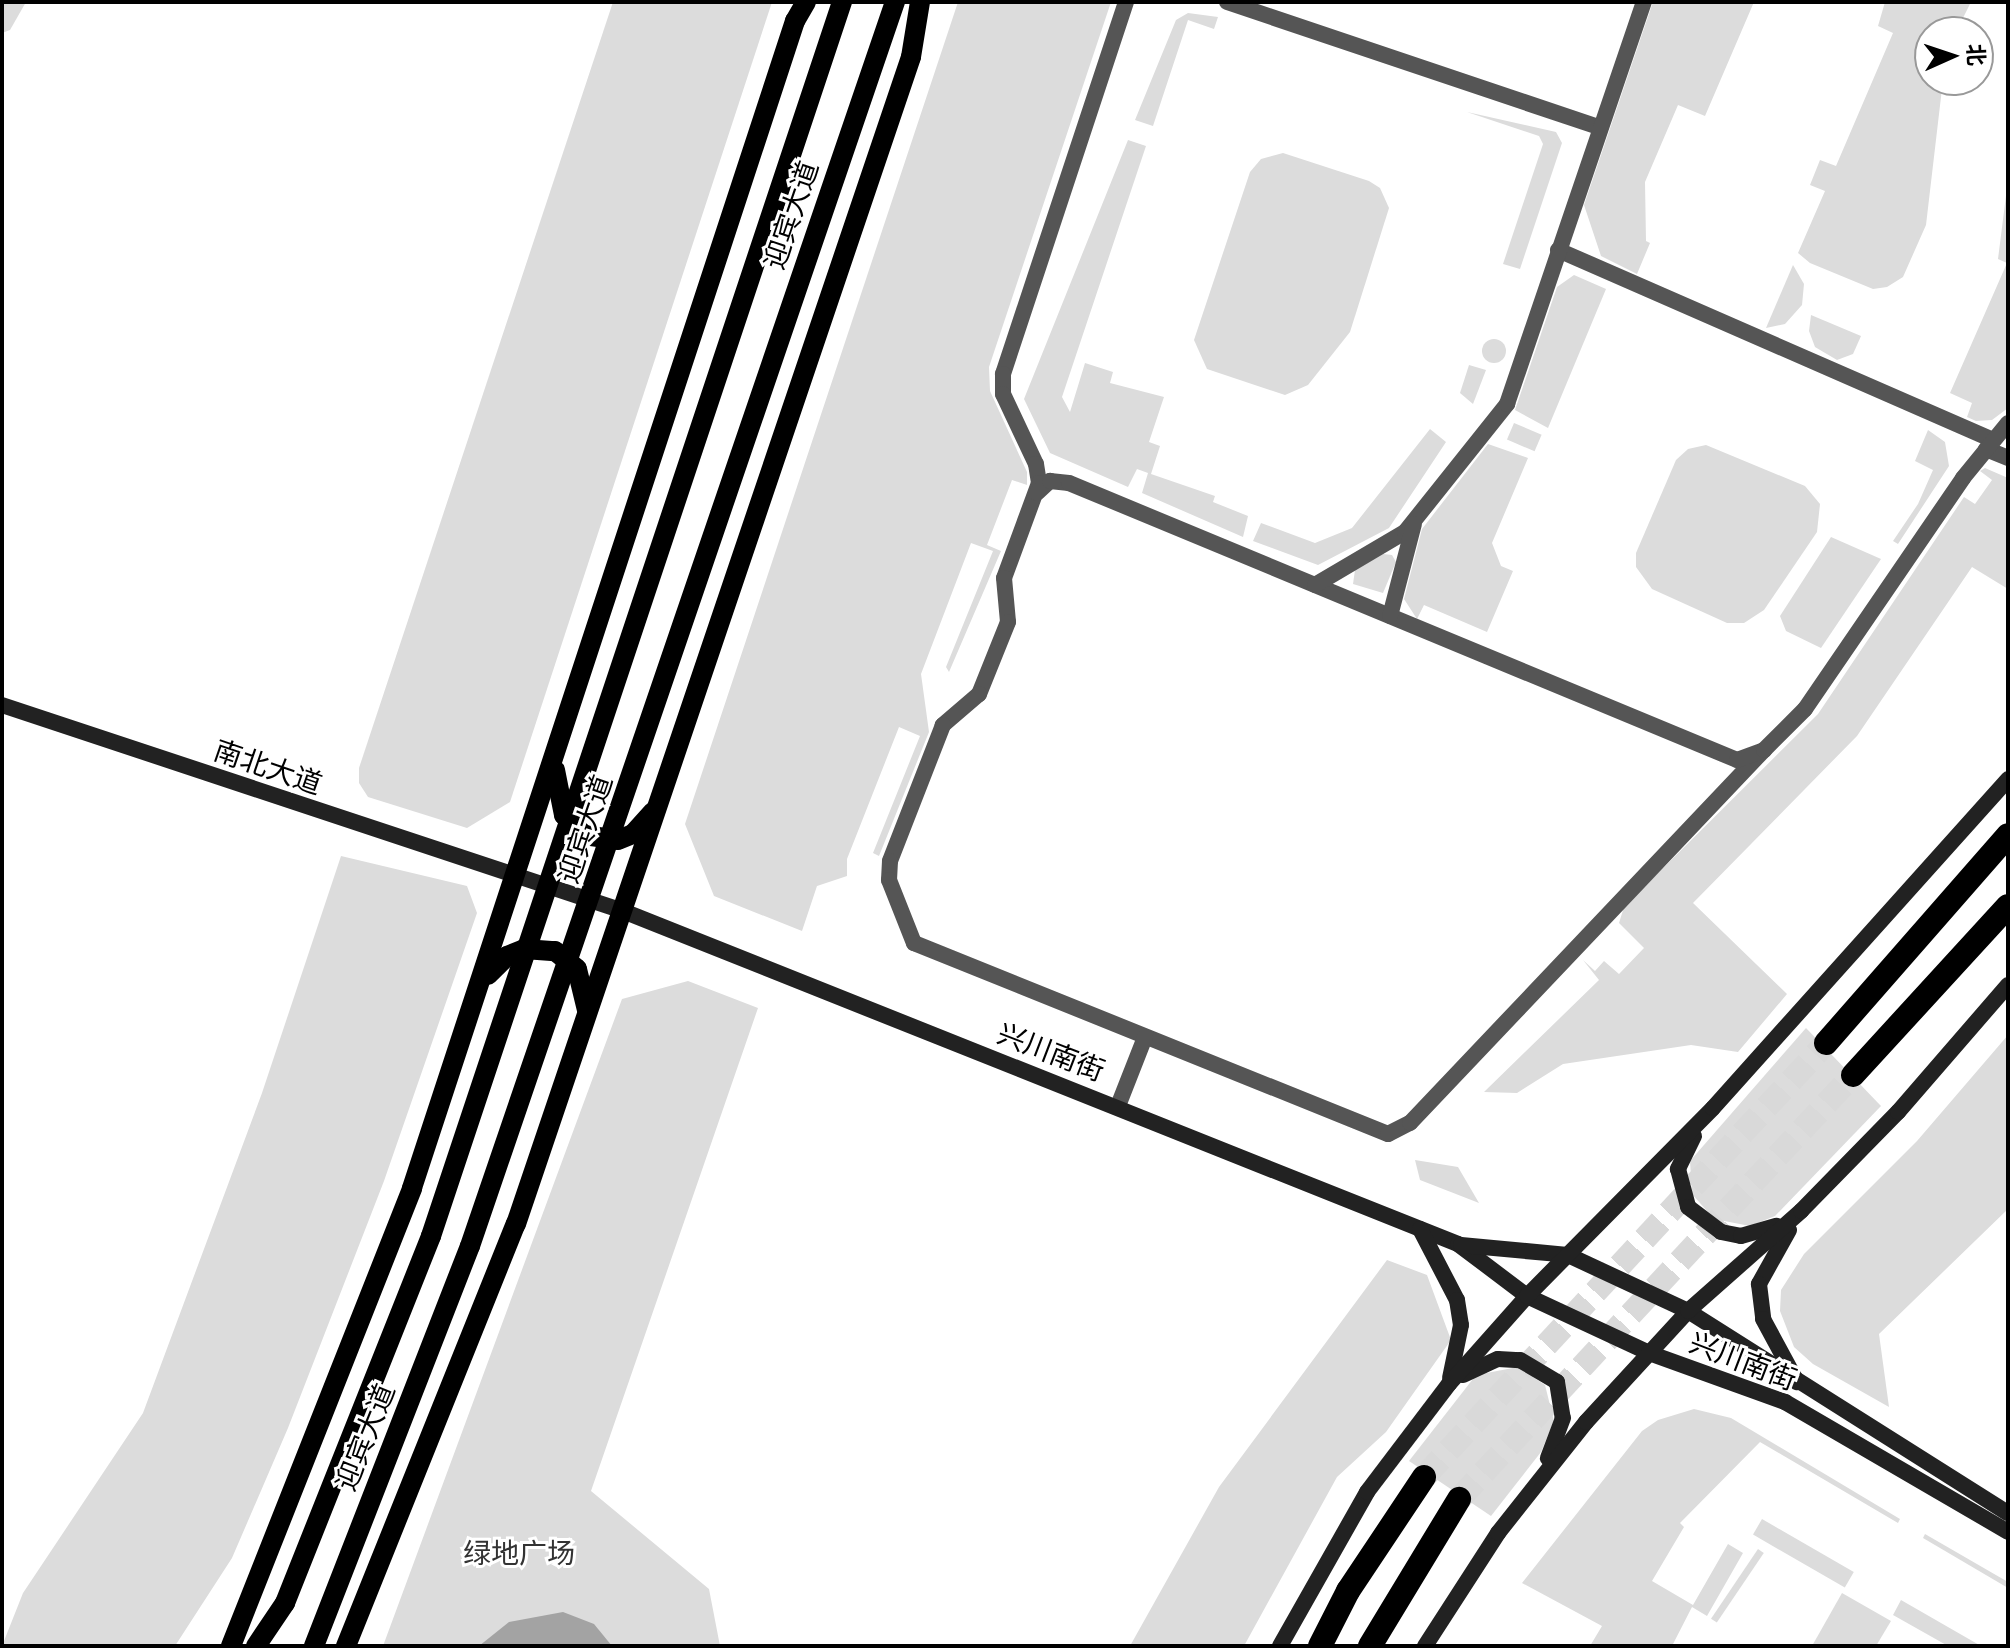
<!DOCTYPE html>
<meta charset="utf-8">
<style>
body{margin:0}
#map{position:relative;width:2010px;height:1648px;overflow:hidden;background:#fff;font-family:"Archivo Narrow","Noto Sans SC",sans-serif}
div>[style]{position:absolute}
.green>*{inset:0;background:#dcdcdc;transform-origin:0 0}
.round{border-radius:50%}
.water>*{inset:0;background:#a3a3a3}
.highway-tunnel>*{height:24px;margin-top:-12px;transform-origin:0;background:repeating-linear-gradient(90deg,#d9d9d9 0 24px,transparent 0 36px)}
.street>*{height:16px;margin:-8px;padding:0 8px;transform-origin:8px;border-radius:8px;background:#555}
.secondary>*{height:16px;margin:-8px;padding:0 8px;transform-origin:8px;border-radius:8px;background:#222}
.primary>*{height:20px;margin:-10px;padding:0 10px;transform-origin:10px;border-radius:10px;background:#000}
.highway>*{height:24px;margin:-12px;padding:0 12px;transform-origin:12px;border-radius:12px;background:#000}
span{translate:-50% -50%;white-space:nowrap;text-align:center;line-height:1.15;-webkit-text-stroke:6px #fff;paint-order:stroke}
.street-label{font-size:28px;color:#000}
.park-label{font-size:28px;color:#333}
.frame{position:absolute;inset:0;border:4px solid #000;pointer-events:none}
.north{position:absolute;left:1914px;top:16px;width:80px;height:80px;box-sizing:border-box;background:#fff;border:2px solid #999;border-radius:50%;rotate:87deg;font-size:22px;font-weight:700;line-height:32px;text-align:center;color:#000}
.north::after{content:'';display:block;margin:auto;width:28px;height:36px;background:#000;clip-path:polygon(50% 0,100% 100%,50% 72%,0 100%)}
</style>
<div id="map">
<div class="green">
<i style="clip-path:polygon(2px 2px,26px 2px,10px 30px,2px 33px)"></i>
<i style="clip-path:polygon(613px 2px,772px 2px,510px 802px,467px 828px,368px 797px,359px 783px,359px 768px)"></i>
<i style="clip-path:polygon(958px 2px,1111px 2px,989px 367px,990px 391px,1027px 472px,1027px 485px,1012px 480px,987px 545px,1001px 551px,949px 672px,946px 667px,993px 551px,971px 543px,921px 674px,929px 732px,879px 856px,873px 853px,920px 736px,899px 727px,847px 859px,847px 876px,817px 886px,802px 931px,714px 896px,685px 824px)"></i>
<i style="clip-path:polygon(1653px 2px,1754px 2px,1705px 116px,1678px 105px,1645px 182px,1646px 241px,1650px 243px,1637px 274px,1601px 256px,1584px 205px)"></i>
<i style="clip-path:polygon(1885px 2px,1971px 2px,1956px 32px,1930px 32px,1930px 80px,1943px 80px,1926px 225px,1903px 277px,1887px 287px,1873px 289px,1810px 263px,1798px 253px,1825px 191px,1810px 185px,1820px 160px,1836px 166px,1893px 33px,1878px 26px)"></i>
<i style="clip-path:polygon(1188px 13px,1218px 17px,1214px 29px,1188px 20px,1153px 126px,1135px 120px,1176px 20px)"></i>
<i style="clip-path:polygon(1467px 112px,1556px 132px,1562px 143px,1520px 269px,1503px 264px,1543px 144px,1539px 136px)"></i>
<i style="clip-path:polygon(1128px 140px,1146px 146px,1062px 397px,1070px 412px,1085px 363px,1113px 372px,1110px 383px,1164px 397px,1149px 442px,1160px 446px,1151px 474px,1215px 496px,1213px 502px,1248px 516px,1243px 537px,1142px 493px,1148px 473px,1137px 469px,1128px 487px,1050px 453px,1024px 399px)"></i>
<i style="clip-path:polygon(1283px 153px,1369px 181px,1380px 188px,1389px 208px,1350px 332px,1308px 385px,1285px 395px,1207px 369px,1194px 340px,1250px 172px,1261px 159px)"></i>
<i style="clip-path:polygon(2008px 180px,2008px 408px,1992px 420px,1976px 421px,1967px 417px,1972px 403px,1950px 393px,2007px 263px,1998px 259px)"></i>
<i style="clip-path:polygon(1793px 265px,1804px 284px,1802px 305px,1785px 324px,1766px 328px)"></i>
<i style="clip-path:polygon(1574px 275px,1606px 289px,1548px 428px,1515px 410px,1557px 287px)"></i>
<i style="clip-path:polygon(1811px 315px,1861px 336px,1853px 354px,1837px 360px,1815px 347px,1809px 331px)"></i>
<i class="round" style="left:1482px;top:339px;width:24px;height:24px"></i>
<i style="clip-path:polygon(1469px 365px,1486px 370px,1473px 404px,1460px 393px)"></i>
<i style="left:1514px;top:423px;width:30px;height:18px;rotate:23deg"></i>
<i style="clip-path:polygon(1430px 429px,1446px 442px,1389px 528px,1318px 565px,1253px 541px,1261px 523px,1315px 543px,1352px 528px)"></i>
<i style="clip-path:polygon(1928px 430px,1945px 442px,1949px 466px,1898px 544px,1893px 541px,1918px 504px,1933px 470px,1915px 461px)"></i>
<i style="clip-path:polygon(1488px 444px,1528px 458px,1492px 543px,1501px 566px,1513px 571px,1487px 632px,1424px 605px,1417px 619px,1404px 599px,1422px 529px)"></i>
<i style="clip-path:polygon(1706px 445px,1805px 486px,1820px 504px,1817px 532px,1764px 610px,1744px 623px,1727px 623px,1652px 589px,1636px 567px,1636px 553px,1676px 460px,1688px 449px)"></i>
<i style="clip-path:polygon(1985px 468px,2008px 478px,2008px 589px,1972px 567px,1857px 736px,1693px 903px,1787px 994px,1738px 1052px,1691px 1045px,1563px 1064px,1517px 1093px,1484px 1092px,1599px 980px,1583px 960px,1595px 971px,1604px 961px,1619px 974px,1644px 948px,1619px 923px,1624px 907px,1818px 714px,1964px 497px,1975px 504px,1992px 480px,1980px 471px)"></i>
<i style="clip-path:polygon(1831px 537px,1881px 559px,1821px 648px,1786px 631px,1780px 616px)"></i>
<i style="clip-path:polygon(1383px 554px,1392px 555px,1396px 562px,1383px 593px,1353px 584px,1355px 570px)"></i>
<i style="clip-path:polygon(341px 856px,467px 886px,477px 913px,384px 1181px,288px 1428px,232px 1558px,175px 1646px,2px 1646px,23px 1593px,143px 1413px,262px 1093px)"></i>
<i style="clip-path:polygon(688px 981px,758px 1008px,591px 1491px,709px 1589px,720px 1646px,383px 1646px,622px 999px)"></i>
<i style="clip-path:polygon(1806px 1028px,1881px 1106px,1775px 1216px,1750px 1226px,1714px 1219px,1692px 1194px,1690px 1161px)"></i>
<i style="clip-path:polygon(2008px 1035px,2008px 1209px,1879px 1334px,1889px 1407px,1813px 1364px,1794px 1347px,1780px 1311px,1781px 1290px,1804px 1254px,1917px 1141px)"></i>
<i style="clip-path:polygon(1415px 1160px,1458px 1167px,1479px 1203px,1420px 1180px)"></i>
<i style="clip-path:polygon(1387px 1260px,1427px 1275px,1451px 1340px,1386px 1432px,1337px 1477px,1244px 1646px,1130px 1646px,1219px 1487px)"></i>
<i style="clip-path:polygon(1518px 1367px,1545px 1385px,1554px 1421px,1541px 1452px,1491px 1516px,1409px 1461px,1476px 1375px)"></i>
<i style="clip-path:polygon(1694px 1409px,1731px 1418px,1900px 1519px,1898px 1523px,1760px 1442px,1680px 1523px,1684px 1527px,1652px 1581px,1693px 1605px,1728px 1544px,1743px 1553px,1707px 1616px,1692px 1607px,1672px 1646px,1590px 1646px,1602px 1626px,1522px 1583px,1642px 1431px,1658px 1420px)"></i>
<i style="left:1762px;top:1519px;width:106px;height:18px;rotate:30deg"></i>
<i style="clip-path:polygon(1925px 1534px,2008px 1582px,2008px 1588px,1923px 1538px)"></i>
<i style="left:1758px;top:1549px;width:7px;height:84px;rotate:34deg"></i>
<i style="clip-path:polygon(1842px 1593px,1891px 1621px,1876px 1646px,1812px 1646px)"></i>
<i style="clip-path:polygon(1901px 1600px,1981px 1646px,1982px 1646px,1948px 1646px,1893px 1615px)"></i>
</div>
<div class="water">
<i style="clip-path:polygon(563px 1612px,594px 1624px,612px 1646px,479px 1646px,509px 1622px)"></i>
</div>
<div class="highway-tunnel">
<i style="left:1424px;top:1477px;width:592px;rotate:-47.19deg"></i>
<i style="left:1459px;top:1499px;width:579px;rotate:-47.1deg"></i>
</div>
<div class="street">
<i style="left:1126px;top:2px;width:392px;rotate:108.3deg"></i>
<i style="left:1003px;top:374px;width:20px;rotate:90deg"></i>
<i style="left:1003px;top:394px;width:77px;rotate:64.8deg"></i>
<i style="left:1036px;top:464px;width:19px;rotate:81deg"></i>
<i style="left:1039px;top:483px;width:101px;rotate:110.2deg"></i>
<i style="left:1004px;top:578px;width:44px;rotate:84.8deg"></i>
<i style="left:1008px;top:622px;width:78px;rotate:111.9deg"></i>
<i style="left:979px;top:694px;width:48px;rotate:139.3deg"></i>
<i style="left:943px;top:725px;width:146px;rotate:111.3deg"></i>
<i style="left:890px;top:861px;width:19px;rotate:93deg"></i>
<i style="left:889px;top:880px;width:68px;rotate:68.4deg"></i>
<i style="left:914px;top:943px;width:511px;rotate:21.95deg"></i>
<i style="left:1388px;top:1134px;width:25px;rotate:-27deg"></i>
<i style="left:1410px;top:1123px;width:514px;rotate:-46.5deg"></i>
<i style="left:1227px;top:2px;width:392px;rotate:18.6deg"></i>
<i style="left:1558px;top:250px;width:475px;rotate:23.6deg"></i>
<i style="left:1986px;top:449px;width:24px;rotate:22deg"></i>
<i style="left:1037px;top:493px;width:18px;rotate:-43deg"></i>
<i style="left:1050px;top:481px;width:19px;rotate:6deg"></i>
<i style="left:1069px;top:483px;width:723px;rotate:22.52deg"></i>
<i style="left:1737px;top:760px;width:29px;rotate:-20deg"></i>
<i style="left:1764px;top:750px;width:58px;rotate:-45deg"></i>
<i style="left:1805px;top:709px;width:280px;rotate:-55.6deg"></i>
<i style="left:1963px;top:478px;width:71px;rotate:-50.7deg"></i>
<i style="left:1315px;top:585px;width:104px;rotate:-30.5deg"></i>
<i style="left:1405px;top:532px;width:164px;rotate:-51.4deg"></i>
<i style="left:1507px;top:404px;width:425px;rotate:-71.2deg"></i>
<i style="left:1390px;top:616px;width:95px;rotate:-75.4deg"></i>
<i style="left:1118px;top:1106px;width:74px;rotate:-68.6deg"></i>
</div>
<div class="secondary">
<i style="left:2px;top:705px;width:654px;rotate:18.35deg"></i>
<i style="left:623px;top:911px;width:899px;rotate:21.74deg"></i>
<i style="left:1458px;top:1244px;width:86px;rotate:37deg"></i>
<i style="left:1527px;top:1296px;width:135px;rotate:25deg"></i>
<i style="left:1649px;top:1353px;width:145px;rotate:19.8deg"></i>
<i style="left:1785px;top:1402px;width:258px;rotate:30.2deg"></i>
<i style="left:1694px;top:1136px;width:37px;rotate:116deg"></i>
<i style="left:1678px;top:1169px;width:39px;rotate:75deg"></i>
<i style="left:1688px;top:1207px;width:41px;rotate:37.1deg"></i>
<i style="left:1721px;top:1232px;width:20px;rotate:11deg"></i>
<i style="left:1741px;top:1236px;width:37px;rotate:-16deg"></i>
<i style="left:1420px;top:1229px;width:80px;rotate:62.5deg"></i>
<i style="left:1457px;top:1300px;width:25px;rotate:81deg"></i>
<i style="left:1461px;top:1325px;width:54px;rotate:101.7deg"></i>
<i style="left:1789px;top:1230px;width:62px;rotate:119.1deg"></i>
<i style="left:1759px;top:1284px;width:35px;rotate:83deg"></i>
<i style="left:1763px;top:1319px;width:72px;rotate:61.6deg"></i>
<i style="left:1461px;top:1245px;width:107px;rotate:5.3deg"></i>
<i style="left:1568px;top:1255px;width:132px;rotate:25deg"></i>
<i style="left:1688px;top:1311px;width:378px;rotate:32.3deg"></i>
<i style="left:1463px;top:1375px;width:38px;rotate:-25deg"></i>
<i style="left:1498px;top:1359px;width:22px;rotate:3deg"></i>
<i style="left:1520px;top:1360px;width:43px;rotate:30.7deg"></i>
<i style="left:1557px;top:1382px;width:36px;rotate:81deg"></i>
<i style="left:1563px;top:1418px;width:43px;rotate:110.6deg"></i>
<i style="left:1280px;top:1646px;width:177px;rotate:-60.5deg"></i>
<i style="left:1367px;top:1492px;width:136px;rotate:-52.8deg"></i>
<i style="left:1449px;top:1384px;width:118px;rotate:-48.4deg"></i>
<i style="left:1527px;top:1296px;width:264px;rotate:-45.3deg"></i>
<i style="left:1713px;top:1108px;width:442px;rotate:-48.1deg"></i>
<i style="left:1425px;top:1646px;width:135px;rotate:-57.1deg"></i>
<i style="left:1498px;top:1533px;width:142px;rotate:-51.6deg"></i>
<i style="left:1586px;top:1422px;width:151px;rotate:-47.4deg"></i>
<i style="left:1688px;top:1311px;width:151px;rotate:-41.5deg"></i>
<i style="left:1801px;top:1211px;width:139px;rotate:-45.6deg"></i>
<i style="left:1898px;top:1112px;width:168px;rotate:-49.1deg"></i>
</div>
<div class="primary">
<i style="left:555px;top:770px;width:46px;rotate:78.7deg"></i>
<i style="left:564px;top:815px;width:28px;rotate:45deg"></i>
<i style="left:584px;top:835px;width:34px;rotate:8deg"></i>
<i style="left:618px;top:840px;width:16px;rotate:-22deg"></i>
<i style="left:633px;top:834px;width:30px;rotate:-48deg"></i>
<i style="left:488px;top:975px;width:27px;rotate:-45deg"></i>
<i style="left:507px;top:956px;width:18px;rotate:-22deg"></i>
<i style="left:524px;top:949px;width:31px;rotate:4deg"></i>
<i style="left:555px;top:951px;width:28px;rotate:39deg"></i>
<i style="left:577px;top:969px;width:42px;rotate:76.3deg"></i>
<i style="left:231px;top:1646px;width:492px;rotate:-68.4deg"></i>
<i style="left:412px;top:1188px;width:1228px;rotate:-71.83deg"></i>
<i style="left:795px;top:21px;width:22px;rotate:-60deg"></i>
<i style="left:256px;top:1646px;width:52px;rotate:-56deg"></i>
<i style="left:285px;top:1603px;width:395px;rotate:-68.3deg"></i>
<i style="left:431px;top:1236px;width:1301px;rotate:-71.58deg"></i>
<i style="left:314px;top:1646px;width:429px;rotate:-68.7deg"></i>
<i style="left:470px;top:1246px;width:1315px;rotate:-71.14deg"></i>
<i style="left:346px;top:1646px;width:455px;rotate:-68.1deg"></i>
<i style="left:516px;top:1224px;width:1232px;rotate:-71.3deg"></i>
<i style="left:911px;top:57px;width:56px;rotate:-80.7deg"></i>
</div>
<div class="highway">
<i style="left:1826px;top:1043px;width:276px;rotate:-48.8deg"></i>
<i style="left:1853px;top:1075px;width:229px;rotate:-47.5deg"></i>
<i style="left:1320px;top:1646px;width:62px;rotate:-63deg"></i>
<i style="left:1348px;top:1591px;width:137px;rotate:-56.3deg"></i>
<i style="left:1370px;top:1646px;width:172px;rotate:-58.8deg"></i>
</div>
<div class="street-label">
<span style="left:791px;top:215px;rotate:-71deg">迎宾大道</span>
<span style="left:268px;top:767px;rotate:19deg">南北大道</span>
<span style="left:585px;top:829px;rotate:-71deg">迎宾大道</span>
<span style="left:1051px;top:1052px;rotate:21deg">兴川南街</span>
<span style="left:1743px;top:1361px;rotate:21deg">兴川南街</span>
<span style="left:365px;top:1437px;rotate:-68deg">迎宾大道</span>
</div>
<div class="park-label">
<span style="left:519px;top:1553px">绿地广场</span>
</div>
<div class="frame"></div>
<div class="north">北</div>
</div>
